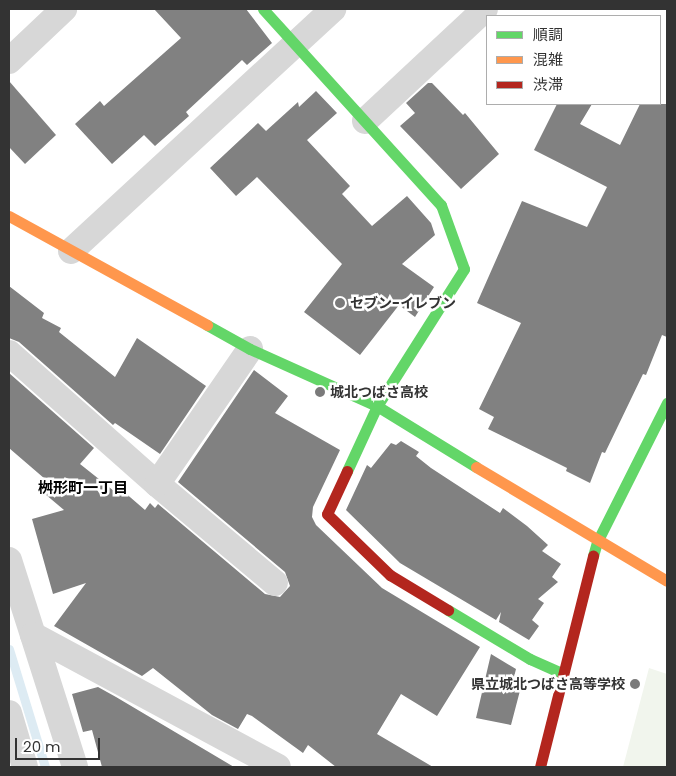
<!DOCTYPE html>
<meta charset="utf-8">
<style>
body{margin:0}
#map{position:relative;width:676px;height:776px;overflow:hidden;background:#fff;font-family:Poppins,"Noto Sans JP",sans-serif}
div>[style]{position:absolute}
.green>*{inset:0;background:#f1f5ed}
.stream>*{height:9px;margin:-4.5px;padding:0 4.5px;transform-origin:4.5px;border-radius:4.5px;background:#ddebf3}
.building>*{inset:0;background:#818181}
.street>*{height:26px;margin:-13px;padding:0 13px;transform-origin:13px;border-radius:13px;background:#d7d7d7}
.fast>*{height:11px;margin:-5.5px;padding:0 5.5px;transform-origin:5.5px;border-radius:5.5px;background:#63d668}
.slow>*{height:11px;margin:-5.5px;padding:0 5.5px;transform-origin:5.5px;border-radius:5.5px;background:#ff974d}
.jam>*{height:11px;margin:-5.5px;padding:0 5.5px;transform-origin:5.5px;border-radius:5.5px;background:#b3261e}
.dots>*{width:14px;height:14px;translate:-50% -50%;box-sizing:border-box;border:2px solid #fff;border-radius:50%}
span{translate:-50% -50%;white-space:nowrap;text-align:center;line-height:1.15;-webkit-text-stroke:5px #fff;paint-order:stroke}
.poi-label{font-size:14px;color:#333;font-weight:700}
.left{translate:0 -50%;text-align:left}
.right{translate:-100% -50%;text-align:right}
.neighbourhood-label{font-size:15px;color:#000;font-weight:700}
.frame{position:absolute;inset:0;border:10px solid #333;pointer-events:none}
.legend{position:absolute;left:486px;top:15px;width:175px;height:90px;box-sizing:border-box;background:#fff;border:1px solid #adadad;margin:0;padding:6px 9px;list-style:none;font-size:15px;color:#333}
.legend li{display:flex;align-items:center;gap:10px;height:25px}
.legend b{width:25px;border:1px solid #adadad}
.scale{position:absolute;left:15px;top:738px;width:85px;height:22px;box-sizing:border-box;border:2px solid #333;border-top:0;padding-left:6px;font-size:15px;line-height:18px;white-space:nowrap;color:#333;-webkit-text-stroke:4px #fff;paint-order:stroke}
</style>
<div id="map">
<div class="green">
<i style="clip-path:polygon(649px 668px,667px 674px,667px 767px,623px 767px)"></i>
</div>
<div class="stream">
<i style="left:9px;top:649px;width:123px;rotate:73deg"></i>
</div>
<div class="building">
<i style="clip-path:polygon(154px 9px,246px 9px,272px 43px,247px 65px,242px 60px,186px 112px,189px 116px,155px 146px,144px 135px,112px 164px,75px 124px,100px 101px,104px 106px,181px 38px)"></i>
<i style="clip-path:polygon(9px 81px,56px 135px,25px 164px,9px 147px)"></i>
<i style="clip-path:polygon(428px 83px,432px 83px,463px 115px,465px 113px,499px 154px,461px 189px,400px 126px,415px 113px,406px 103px)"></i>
<i style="clip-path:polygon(316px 91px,337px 113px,307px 140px,350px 186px,342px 194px,372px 226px,407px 196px,431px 223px,435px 235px,402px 264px,434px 287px,415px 317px,399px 305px,360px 355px,304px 312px,342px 264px,257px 177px,236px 196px,210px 168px,258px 123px,266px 131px,298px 102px,299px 107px)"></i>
<i style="clip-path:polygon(557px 104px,592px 104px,580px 124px,620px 145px,640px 104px,667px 104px,667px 337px,662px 335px,646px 375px,643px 374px,605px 453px,602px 452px,590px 483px,566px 471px,567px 468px,488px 429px,494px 417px,479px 409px,521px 323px,477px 303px,522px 201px,587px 227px,607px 187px,534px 150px)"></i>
<i style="clip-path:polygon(9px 286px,44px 313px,42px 318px,61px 328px,59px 332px,115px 377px,137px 338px,206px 386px,160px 454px,115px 423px,113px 425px,19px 342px,9px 338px)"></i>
<i style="clip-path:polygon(254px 370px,288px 396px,275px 413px,340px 450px,313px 507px,312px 517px,316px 525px,382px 588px,480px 647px,437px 716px,401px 694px,377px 734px,433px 767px,336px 767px,308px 745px,303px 753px,252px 716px,247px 714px,238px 729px,212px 715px,153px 668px,142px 676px,54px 626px,86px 583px,53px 594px,32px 519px,64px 510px,45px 494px,52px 485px,9px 448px,9px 373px,94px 448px,80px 464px,119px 495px,123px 491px,145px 510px,150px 503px,155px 508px,158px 504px,265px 594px,280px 597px,290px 586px,285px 572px,178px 482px)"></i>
<i style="clip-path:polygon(401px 441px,419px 452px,416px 456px,431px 468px,500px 513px,503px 508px,527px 526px,548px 545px,542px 551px,561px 564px,552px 577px,558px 582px,538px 599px,544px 603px,532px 620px,539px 626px,529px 640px,499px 622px,501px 612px,496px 620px,400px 563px,346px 510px,367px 465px,371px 468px,391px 443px,396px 445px)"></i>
<i style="clip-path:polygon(491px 654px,516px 669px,513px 681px,522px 683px,511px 725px,476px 718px)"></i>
<i style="clip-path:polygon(98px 687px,116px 697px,234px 767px,102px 767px,92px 730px,83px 732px,72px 694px)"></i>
</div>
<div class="street">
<i style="left:9px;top:61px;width:76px;rotate:-43.4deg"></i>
<i style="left:365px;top:121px;width:164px;rotate:-43deg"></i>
<i style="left:71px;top:251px;width:357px;rotate:-42.7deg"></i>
<i style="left:9px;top:353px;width:198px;rotate:41.5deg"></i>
<i style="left:157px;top:484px;width:154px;rotate:40deg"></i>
<i style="left:157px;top:484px;width:164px;rotate:-55.4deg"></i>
<i style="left:9px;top:560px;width:217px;rotate:72.3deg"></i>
<i style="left:33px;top:635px;width:278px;rotate:28.3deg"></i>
<i style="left:9px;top:713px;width:56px;rotate:73.5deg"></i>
</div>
<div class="fast">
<i style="left:263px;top:9px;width:265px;rotate:47.8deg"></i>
<i style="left:441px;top:205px;width:68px;rotate:70.2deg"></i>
<i style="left:464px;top:269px;width:162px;rotate:122.4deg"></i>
<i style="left:377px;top:406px;width:72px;rotate:114.8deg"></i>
<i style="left:207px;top:325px;width:49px;rotate:29.2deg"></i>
<i style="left:250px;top:349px;width:139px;rotate:24.2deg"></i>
<i style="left:377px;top:406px;width:116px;rotate:31.6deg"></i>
<i style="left:593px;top:556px;width:15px;rotate:-74deg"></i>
<i style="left:597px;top:542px;width:156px;rotate:-63.3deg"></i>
<i style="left:448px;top:610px;width:96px;rotate:30.9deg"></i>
<i style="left:530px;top:659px;width:36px;rotate:24deg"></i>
</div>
<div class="slow">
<i style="left:9px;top:216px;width:226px;rotate:28.8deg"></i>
<i style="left:476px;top:467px;width:222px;rotate:30.8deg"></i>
</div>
<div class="jam">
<i style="left:347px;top:471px;width:47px;rotate:114.9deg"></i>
<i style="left:327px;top:514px;width:88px;rotate:44.1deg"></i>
<i style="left:390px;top:575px;width:68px;rotate:31.1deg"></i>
<i style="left:540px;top:767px;width:218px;rotate:-75.9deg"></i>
</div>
<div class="dots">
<i style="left:340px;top:303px;background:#7a7a7a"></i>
<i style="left:320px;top:392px;background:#7a7a7a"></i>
<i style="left:635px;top:684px;background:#7a7a7a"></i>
</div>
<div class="poi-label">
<span class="left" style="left:350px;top:303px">セブン-イレブン</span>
<span class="left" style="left:330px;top:392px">城北つばさ高校</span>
<span class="right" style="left:625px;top:684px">県立城北つばさ高等学校</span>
</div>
<div class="neighbourhood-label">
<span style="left:83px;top:488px">桝形町一丁目</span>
</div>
<div class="frame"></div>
<ul class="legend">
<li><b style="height:6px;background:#63d668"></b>順調</li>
<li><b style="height:6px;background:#ff974d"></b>混雑</li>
<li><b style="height:6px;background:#b3261e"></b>渋滞</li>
</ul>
<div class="scale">20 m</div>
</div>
